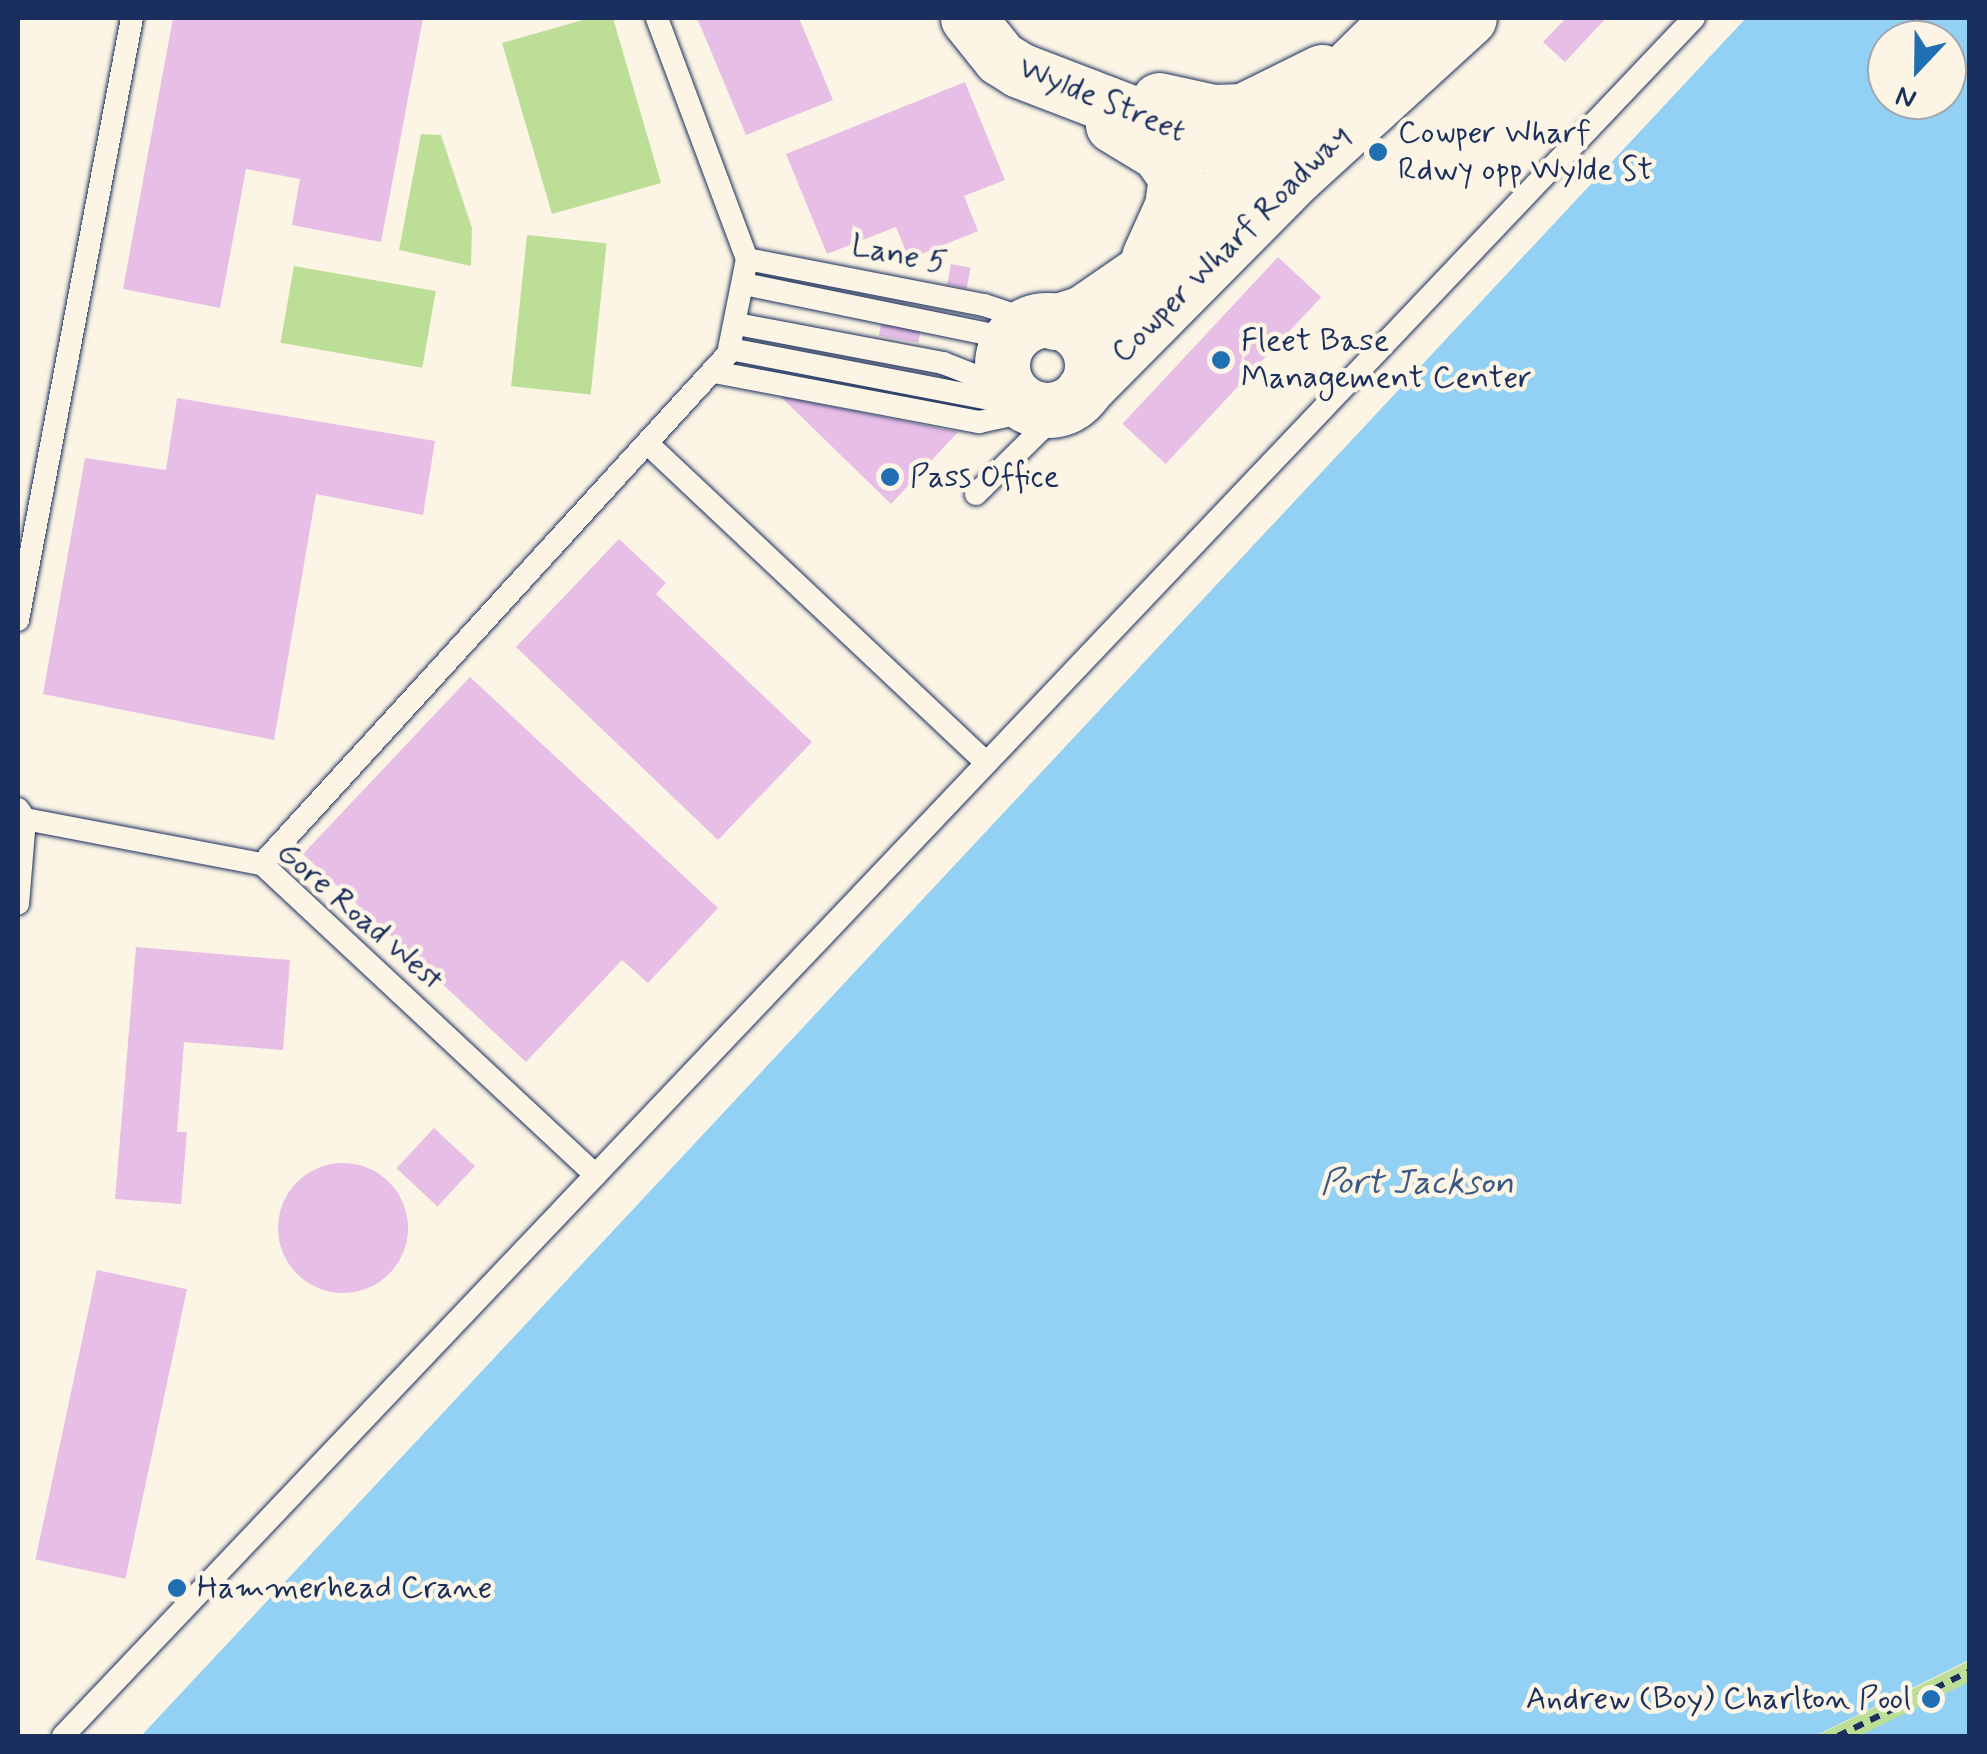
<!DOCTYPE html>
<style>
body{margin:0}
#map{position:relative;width:1987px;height:1754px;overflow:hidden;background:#fcf5e5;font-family:Mynerve,sans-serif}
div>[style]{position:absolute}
.green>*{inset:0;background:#bdde97;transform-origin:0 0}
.water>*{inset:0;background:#93d1f4}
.building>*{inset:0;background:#e6bee6;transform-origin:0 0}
.round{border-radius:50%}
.path>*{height:6px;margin-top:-3px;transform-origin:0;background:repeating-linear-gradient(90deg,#1b2f5e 0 10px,transparent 0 18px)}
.roads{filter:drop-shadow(0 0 2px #1b2f5e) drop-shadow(0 0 2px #1b2f5e)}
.lane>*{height:22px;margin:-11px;padding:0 11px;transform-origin:11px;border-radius:11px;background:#fcf5e5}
.secondary>*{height:55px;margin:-27.5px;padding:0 27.5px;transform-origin:27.5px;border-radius:27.5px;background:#fcf5e5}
.secondary>.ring{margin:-27.5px;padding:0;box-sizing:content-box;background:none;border:55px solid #fcf5e5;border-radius:50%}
.dots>*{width:28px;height:28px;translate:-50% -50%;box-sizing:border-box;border:5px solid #fcf5e5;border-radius:50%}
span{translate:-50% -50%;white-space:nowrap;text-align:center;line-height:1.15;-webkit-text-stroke:9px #fcf5e5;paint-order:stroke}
.street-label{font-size:32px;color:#1b2f5e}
.poi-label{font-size:32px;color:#1b2f5e}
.left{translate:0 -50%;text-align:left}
.right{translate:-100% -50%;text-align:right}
.water-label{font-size:35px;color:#395884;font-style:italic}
.frame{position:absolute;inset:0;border:20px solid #1b2f5e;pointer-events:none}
.north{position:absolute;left:1867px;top:20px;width:100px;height:100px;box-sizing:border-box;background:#fcf5e5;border:2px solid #a2a6af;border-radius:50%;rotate:202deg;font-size:28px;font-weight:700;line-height:40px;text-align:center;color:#1b2f5e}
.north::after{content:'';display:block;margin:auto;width:35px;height:45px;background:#1f6fb2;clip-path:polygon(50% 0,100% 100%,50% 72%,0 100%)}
</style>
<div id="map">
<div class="green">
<i style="clip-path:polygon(590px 18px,613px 18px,661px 183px,552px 214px,502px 43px)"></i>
<i style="clip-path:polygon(421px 134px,441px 135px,472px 228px,471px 266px,399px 250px)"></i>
<i style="left:527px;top:235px;width:80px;height:152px;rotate:6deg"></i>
<i style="left:294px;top:266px;width:144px;height:78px;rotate:10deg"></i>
<i style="clip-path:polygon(1969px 1661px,1969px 1736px,1816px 1736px)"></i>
</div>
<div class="water">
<i style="clip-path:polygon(evenodd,1746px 18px,1969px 18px,1969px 1660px,1815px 1736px,141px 1736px,1746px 18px,1887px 40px,1947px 40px,1947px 100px,1887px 100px,1887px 40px)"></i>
<i style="clip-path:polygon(1969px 1682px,1969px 1736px,1859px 1736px)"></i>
</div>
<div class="building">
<i style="clip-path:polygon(173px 18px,423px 18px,381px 242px,292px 225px,300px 179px,246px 169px,220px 308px,123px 289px)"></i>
<i style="clip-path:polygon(697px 18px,799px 18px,833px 100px,746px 135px)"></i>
<i style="clip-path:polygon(1566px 18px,1606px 18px,1565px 62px,1543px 42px)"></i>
<i style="clip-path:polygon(965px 82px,1005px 180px,964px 196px,978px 231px,909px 259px,896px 227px,827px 254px,786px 154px)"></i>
<i style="left:1278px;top:257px;width:59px;height:228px;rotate:43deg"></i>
<i style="left:951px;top:264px;width:20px;height:21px;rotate:11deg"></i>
<i style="left:881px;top:324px;width:40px;height:12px;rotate:10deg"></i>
<i style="clip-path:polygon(780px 396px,958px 432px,891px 504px)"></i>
<i style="clip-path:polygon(177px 398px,435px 441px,423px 515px,316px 494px,274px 740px,43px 694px,85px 458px,166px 470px)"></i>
<i style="clip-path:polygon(619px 539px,666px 583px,656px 594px,812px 742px,718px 840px,516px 647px)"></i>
<i style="clip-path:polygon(470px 677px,718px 908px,648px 983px,622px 960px,526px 1062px,303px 854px)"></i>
<i style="clip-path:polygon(136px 947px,290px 960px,283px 1050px,184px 1042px,177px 1132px,187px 1132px,181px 1204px,115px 1199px)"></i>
<i style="left:434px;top:1128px;width:56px;height:55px;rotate:43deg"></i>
<i class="round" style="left:278px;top:1163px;width:130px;height:130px"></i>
<i style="left:97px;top:1270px;width:92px;height:296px;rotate:12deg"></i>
</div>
<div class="path">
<i style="left:1838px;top:1736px;width:147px;rotate:-26.2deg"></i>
</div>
<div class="roads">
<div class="lane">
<i style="left:747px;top:259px;width:241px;rotate:11deg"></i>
<i style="left:984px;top:305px;width:55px;rotate:18.1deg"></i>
<i style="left:744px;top:284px;width:273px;rotate:11.6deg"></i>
<i style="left:737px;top:324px;width:210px;rotate:10.7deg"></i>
<i style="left:943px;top:363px;width:71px;rotate:21.5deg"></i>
<i style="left:730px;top:349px;width:302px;rotate:10.9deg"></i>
<i style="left:714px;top:372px;width:270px;rotate:10.7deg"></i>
<i style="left:979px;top:422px;width:61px;rotate:-12.2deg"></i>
<i style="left:647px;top:443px;width:465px;rotate:43.3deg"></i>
<i style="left:976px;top:494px;width:124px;rotate:-44.7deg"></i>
<i style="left:18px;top:620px;width:613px;rotate:-79.28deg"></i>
<i style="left:18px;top:809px;width:12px;rotate:55deg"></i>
<i style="left:25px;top:819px;width:85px;rotate:94.7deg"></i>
<i style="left:25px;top:819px;width:241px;rotate:10.8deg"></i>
<i style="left:262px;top:864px;width:456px;rotate:43deg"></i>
<i style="left:262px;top:864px;width:691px;rotate:-47.58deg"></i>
<i style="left:728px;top:354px;width:97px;rotate:-78.7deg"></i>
<i style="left:747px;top:259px;width:257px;rotate:-110.5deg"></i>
<i style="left:63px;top:1736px;width:2369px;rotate:-46.49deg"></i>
</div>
<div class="secondary">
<i style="left:968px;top:18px;width:51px;rotate:51.3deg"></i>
<i style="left:1000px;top:58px;width:22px;rotate:32deg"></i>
<i style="left:1019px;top:70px;width:209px;rotate:21deg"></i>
<i style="left:1214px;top:145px;width:76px;rotate:43.9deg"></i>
<i style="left:1159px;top:100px;width:55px;rotate:12.5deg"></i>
<i style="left:1213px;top:112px;width:30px;rotate:-2deg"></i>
<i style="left:1243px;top:111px;width:88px;rotate:-26.3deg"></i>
<i style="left:1113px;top:125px;width:54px;rotate:31.3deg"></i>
<i style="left:1159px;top:153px;width:29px;rotate:55deg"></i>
<i style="left:1176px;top:177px;width:29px;rotate:98deg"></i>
<i style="left:1172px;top:206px;width:56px;rotate:114.3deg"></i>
<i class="ring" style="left:1002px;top:320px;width:35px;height:35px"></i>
<i style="left:1055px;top:322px;width:29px;rotate:-18deg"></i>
<i style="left:1083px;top:313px;width:70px;rotate:-34.6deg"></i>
<i style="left:1141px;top:273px;width:363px;rotate:-44.6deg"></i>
<i style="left:1083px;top:391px;width:303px;rotate:-45.3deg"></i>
<i style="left:1296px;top:176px;width:234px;rotate:-42.4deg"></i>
</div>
</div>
<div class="dots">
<i style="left:1378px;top:152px;background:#1f6fb2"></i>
<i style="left:1221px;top:360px;background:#1f6fb2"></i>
<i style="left:890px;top:477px;background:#1f6fb2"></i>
<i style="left:177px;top:1588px;background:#1f6fb2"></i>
<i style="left:1931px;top:1699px;background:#1f6fb2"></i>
</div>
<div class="street-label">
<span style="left:1102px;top:100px;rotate:22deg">Wylde Street</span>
<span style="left:1231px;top:244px;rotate:-45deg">Cowper Wharf Roadway</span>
<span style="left:899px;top:255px;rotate:11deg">Lane 5</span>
<span style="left:360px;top:916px;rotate:41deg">Gore Road West</span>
</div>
<div class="poi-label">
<span class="left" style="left:1398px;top:152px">Cowper Wharf<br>Rdwy opp Wylde St</span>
<span class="left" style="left:1241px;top:360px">Fleet Base<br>Management Center</span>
<span class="left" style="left:910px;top:477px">Pass Office</span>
<span class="left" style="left:197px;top:1588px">Hammerhead Crane</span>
<span class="right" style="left:1911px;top:1699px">Andrew (Boy) Charlton Pool</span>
</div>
<div class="water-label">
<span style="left:1417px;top:1183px">Port Jackson</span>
</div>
<div class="frame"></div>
<div class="north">N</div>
</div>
